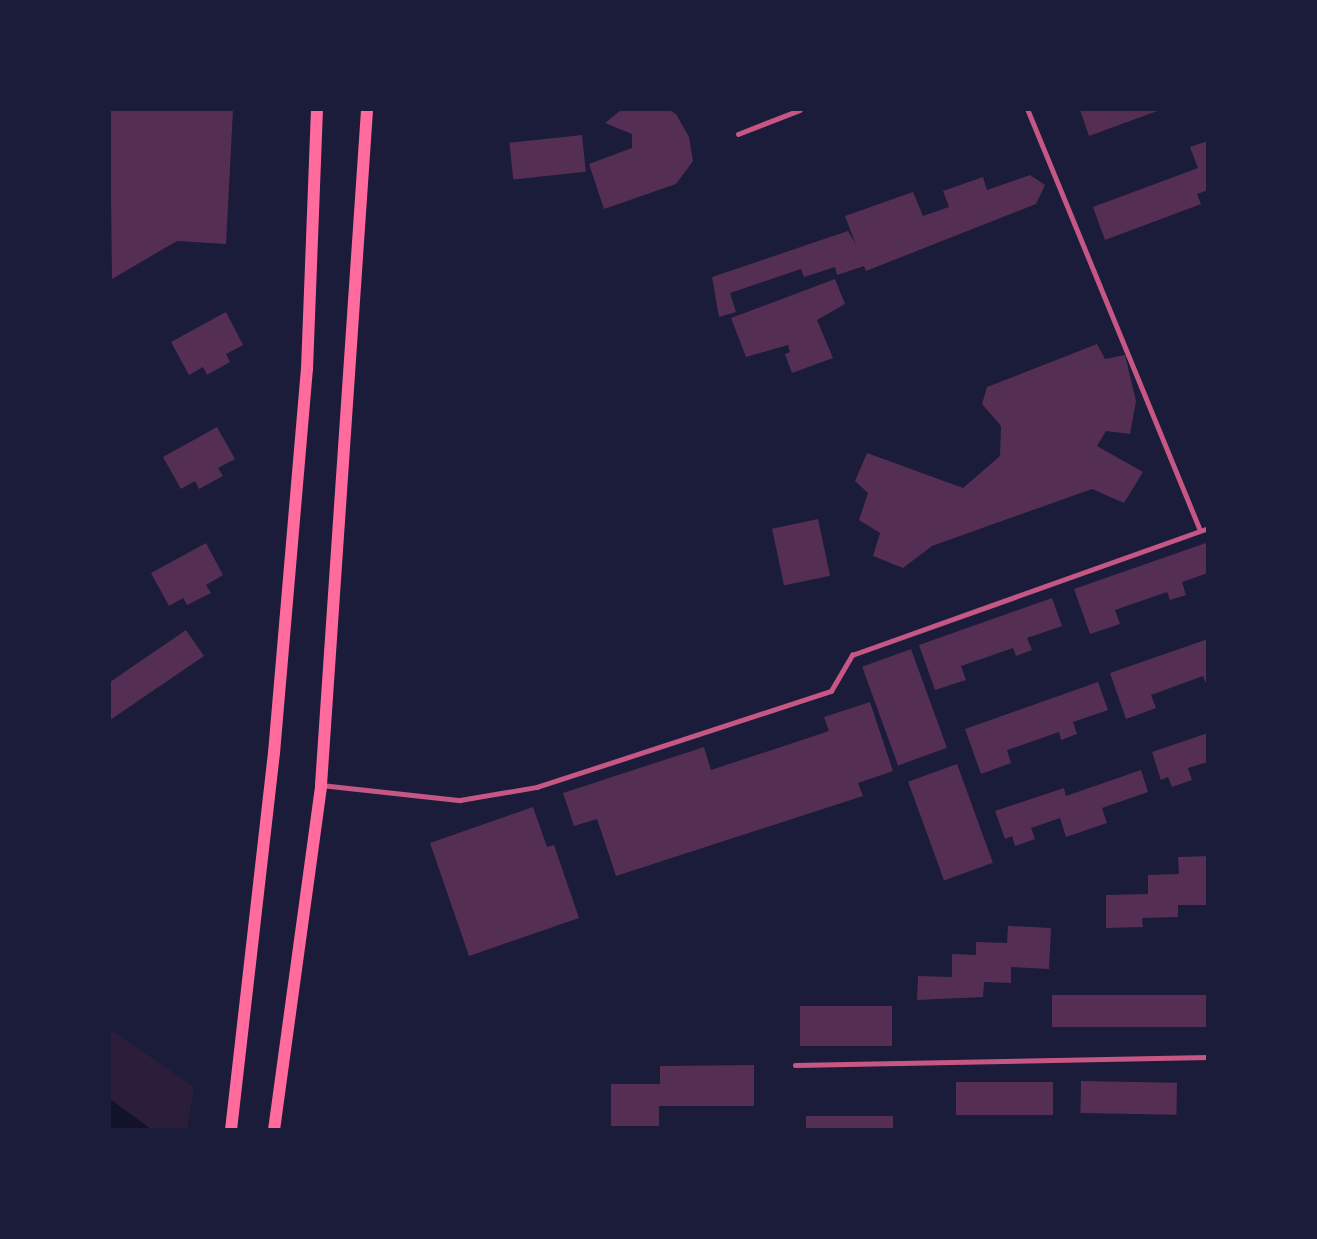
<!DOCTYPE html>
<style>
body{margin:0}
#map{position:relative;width:1317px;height:1239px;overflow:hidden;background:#1b1b3a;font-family:"Fira Sans Condensed",sans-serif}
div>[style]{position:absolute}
.green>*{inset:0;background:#2a1e3b}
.water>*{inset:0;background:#12122b}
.building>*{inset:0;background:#542f53;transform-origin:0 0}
.service>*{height:4.5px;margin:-2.25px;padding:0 2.25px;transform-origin:2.25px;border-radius:2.25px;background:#c65784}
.secondary>*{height:12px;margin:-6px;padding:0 6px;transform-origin:6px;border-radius:6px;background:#ff6b9d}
span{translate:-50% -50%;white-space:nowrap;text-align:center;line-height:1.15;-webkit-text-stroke:6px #1b1b3a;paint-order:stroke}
.frame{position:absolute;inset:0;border:111px solid #1b1b3a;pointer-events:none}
</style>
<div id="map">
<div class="green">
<i style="clip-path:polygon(110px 1029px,194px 1087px,187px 1129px,110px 1129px)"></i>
</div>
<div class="water">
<i style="clip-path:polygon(110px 1099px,151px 1129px,110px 1129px)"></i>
</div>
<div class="building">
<i style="clip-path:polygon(110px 110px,233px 110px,226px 244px,177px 241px,112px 279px)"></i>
<i style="clip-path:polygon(621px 110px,669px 110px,676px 114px,689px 137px,693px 161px,676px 184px,604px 209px,589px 164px,632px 148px,632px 134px,605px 123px)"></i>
<i style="clip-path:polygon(1080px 110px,1160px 110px,1089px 136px)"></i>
<i style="left:582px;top:135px;width:37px;height:73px;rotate:84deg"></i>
<i style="clip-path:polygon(1208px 141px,1208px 190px,1197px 194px,1201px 204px,1105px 240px,1093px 207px,1198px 168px,1190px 147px)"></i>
<i style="clip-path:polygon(1030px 175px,1045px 185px,1036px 204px,866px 271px,864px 266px,837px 275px,835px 267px,804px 277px,801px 269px,730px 293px,736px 312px,719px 317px,712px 277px,848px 231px,856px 245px,845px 216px,913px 192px,923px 216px,949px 207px,943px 191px,983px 177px,987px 190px)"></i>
<i style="clip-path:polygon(835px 279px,845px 304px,817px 320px,833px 358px,792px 373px,785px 354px,790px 352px,788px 345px,746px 357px,731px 318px)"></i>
<i style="clip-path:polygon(226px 312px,243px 345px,226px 354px,230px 362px,207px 375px,203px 367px,189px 375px,171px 342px)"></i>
<i style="clip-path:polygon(1097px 344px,1105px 359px,1125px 355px,1136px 401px,1130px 434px,1106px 431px,1097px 446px,1143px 472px,1124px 503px,1092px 489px,932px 546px,903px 568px,873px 556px,880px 533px,859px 520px,868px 493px,855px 481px,867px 453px,963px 488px,1000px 456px,1001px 426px,982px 404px,987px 387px)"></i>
<i style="clip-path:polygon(217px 427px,235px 459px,218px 468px,223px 476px,199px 489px,195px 481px,181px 489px,163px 457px)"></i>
<i style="left:818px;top:519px;width:58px;height:47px;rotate:78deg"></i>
<i style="clip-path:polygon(206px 543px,223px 575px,206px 585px,211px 593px,187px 605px,183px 598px,169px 606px,151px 573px)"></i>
<i style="clip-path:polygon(1206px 543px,1208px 573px,1182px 582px,1186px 595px,1170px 600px,1167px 592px,1115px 610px,1120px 624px,1090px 634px,1074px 589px)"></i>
<i style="clip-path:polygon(1052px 598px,1062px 626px,1027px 638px,1032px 650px,1016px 656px,1013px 648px,961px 666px,966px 680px,935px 690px,919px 645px)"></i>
<i style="clip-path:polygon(186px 630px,204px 656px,110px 720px,110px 682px)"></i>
<i style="clip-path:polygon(1208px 639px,1208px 688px,1203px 676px,1151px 695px,1156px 708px,1126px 719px,1110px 673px)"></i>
<i style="left:911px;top:649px;width:105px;height:52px;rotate:70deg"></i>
<i style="clip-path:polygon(1098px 682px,1108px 710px,1073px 722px,1077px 734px,1061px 740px,1059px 732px,1007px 750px,1011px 763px,981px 774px,965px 729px)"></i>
<i style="clip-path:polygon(870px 702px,893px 771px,858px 783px,863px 796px,616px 876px,597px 819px,574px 826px,563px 793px,704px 747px,711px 770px,829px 731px,824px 717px)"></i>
<i style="clip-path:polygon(1208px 733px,1208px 762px,1188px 768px,1192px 780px,1172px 787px,1168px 777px,1161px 780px,1152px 752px)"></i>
<i style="left:957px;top:764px;width:105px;height:52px;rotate:70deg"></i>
<i style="clip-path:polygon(1141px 770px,1148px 792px,1102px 808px,1107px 823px,1066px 837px,1060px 818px,1031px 828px,1035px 839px,1015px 846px,1012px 836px,1005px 839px,995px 811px,1064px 788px,1066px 796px)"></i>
<i style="clip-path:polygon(533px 807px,547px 847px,554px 845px,579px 918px,469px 956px,430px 843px)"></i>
<i style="clip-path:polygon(1208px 856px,1208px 905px,1178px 905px,1178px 917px,1142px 918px,1143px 927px,1106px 928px,1106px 895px,1148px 894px,1148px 875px,1179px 874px,1178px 857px)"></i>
<i style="clip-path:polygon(1008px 926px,1051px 928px,1049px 969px,1011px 967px,1011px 983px,984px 982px,983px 997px,917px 1000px,918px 976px,952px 977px,952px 954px,976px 955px,976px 942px,1007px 943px)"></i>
<i style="left:1208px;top:995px;width:32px;height:156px;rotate:90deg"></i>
<i style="left:800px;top:1006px;width:92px;height:40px"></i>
<i style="clip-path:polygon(754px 1065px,754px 1106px,659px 1106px,659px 1126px,611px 1126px,611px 1084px,660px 1084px,660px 1066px)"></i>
<i style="left:1081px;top:1081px;width:96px;height:32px;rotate:1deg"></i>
<i style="left:1053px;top:1082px;width:33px;height:97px;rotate:90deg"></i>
<i style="left:893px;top:1116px;width:14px;height:87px;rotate:90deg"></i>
</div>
<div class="service">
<i style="left:1028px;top:110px;width:454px;rotate:67.7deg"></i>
<i style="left:738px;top:134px;width:66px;rotate:-21.2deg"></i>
<i style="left:321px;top:785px;width:140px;rotate:6.2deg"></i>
<i style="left:460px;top:800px;width:78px;rotate:-9.6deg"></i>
<i style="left:537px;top:787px;width:309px;rotate:-18.1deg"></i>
<i style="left:831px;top:691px;width:42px;rotate:-59.7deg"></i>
<i style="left:852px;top:655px;width:378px;rotate:-19.6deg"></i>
<i style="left:795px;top:1065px;width:413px;rotate:-1.1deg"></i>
</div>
<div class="secondary">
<i style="left:231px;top:1130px;width:379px;rotate:-83.5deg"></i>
<i style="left:274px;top:753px;width:385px;rotate:-85.1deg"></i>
<i style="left:307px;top:369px;width:259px;rotate:-87.8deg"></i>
<i style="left:274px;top:1130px;width:348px;rotate:-82.2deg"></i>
<i style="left:321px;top:785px;width:677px;rotate:-86.1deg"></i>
</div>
<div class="frame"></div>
</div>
